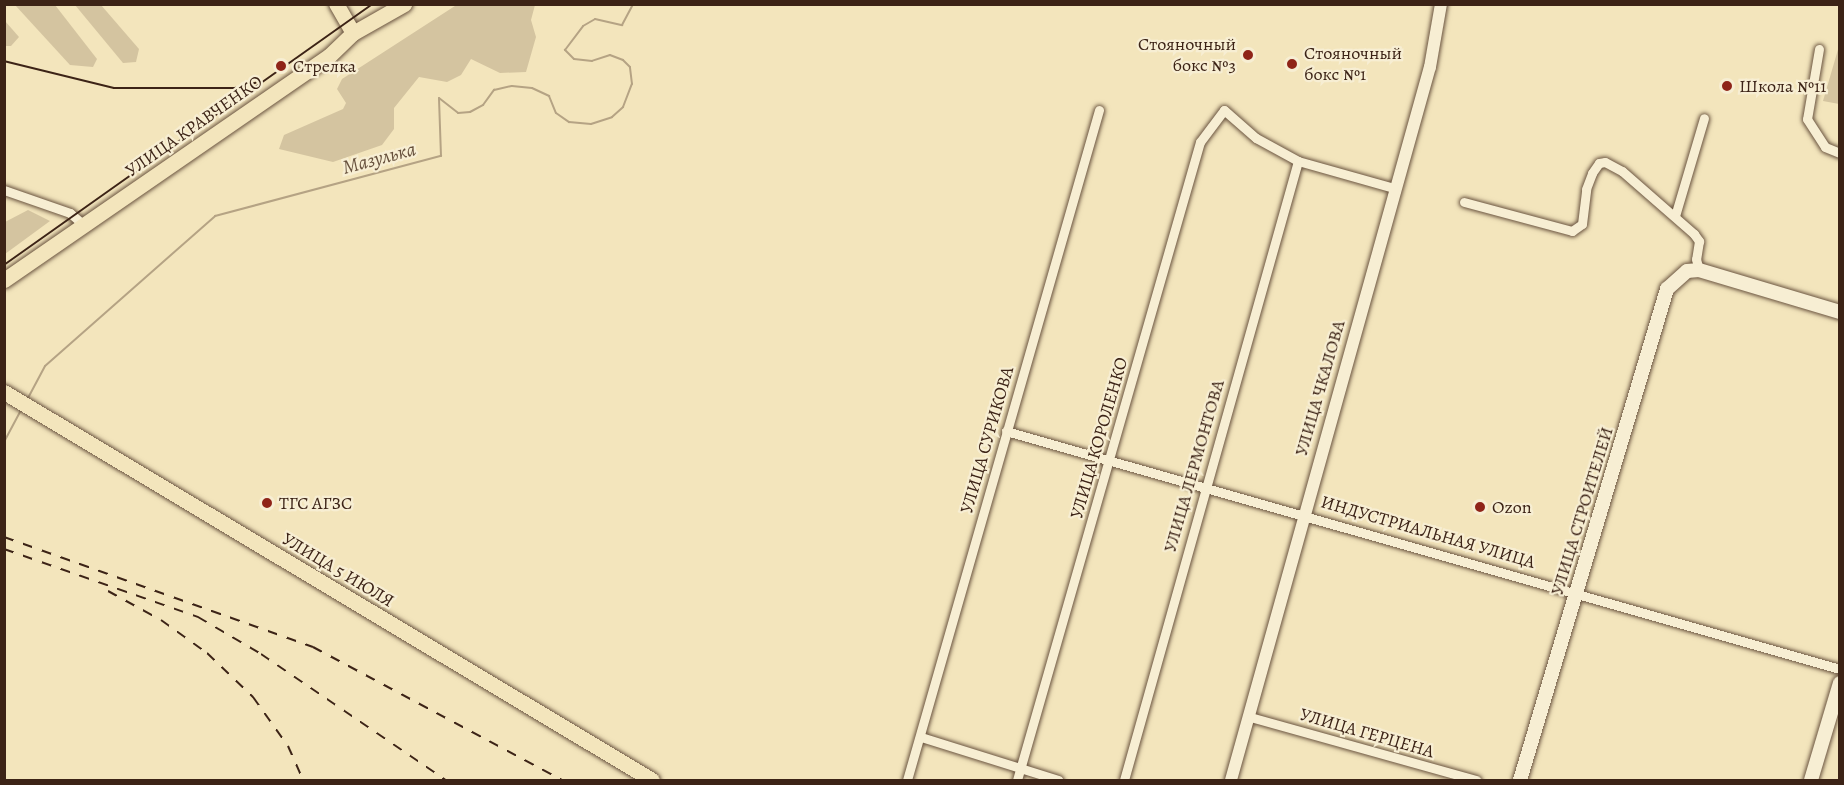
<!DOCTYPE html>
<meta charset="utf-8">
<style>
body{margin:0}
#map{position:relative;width:1844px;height:785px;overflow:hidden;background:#f3e5bc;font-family:Alegreya,serif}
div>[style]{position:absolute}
.green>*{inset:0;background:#d4c4a0}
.stream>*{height:2px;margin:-1px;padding:0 1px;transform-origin:1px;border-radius:1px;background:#b5a384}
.roads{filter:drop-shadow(0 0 2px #6a5440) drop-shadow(0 0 2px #6a5440)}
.minor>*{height:9px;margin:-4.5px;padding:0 4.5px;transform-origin:4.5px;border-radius:4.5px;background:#f7eed3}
.tertiary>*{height:12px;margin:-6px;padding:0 6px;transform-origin:6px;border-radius:6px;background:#f7eed3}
.secondary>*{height:14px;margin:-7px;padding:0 7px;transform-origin:7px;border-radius:7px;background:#f7eed3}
.primary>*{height:15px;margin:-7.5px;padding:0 7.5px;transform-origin:7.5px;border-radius:7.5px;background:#f3e5bc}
.trunk>*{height:15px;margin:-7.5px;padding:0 7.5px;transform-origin:7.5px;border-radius:7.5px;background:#f3e5bc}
.tram>*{height:1.5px;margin:-0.75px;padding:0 0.75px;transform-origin:0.75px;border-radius:0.75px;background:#3c2316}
.rail>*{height:2px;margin-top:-1px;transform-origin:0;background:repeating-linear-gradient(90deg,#3c2316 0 10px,transparent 0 20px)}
.dots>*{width:16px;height:16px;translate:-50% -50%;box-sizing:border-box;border:3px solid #f7eed3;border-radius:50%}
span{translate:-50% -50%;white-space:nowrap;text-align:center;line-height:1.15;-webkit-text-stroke:4.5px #f7eed3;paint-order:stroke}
.poi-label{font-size:18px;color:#3c2316}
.right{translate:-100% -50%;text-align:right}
.left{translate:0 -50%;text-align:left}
.street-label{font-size:18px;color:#3c2316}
.water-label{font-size:20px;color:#66503c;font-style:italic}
.frame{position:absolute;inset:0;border:6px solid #3c2316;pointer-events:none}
</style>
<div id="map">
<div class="green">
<i style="clip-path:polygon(458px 4px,535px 5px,531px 20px,536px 37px,526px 72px,500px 73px,471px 59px,461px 75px,447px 82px,419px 77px,394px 108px,394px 129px,382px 145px,333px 162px,279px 149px,284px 135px,343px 109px,346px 103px,337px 89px,342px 79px)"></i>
<i style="clip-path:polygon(15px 5px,55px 5px,97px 59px,93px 67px,70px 65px)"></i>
<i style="clip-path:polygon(75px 5px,101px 5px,139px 49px,136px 62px,123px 63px)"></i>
<i style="clip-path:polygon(5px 21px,19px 37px,11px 46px,5px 46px)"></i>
<i style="clip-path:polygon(1839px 46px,1839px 104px,1823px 101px)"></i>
<i style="clip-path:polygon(28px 210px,50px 221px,5px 254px,5px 222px)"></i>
</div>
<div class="stream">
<i style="left:439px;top:98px;width:24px;rotate:38deg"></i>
<i style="left:458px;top:113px;width:12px;rotate:-5deg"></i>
<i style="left:470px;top:112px;width:15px;rotate:-28deg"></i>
<i style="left:483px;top:105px;width:19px;rotate:-54deg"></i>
<i style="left:494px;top:90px;width:18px;rotate:-13deg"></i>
<i style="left:512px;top:86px;width:20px;rotate:6deg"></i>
<i style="left:532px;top:88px;width:19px;rotate:25deg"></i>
<i style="left:549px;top:96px;width:18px;rotate:68deg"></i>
<i style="left:556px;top:113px;width:16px;rotate:35deg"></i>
<i style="left:569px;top:122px;width:22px;rotate:5deg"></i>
<i style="left:591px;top:124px;width:22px;rotate:-18deg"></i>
<i style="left:612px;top:117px;width:15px;rotate:-42deg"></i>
<i style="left:623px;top:107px;width:25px;rotate:-69deg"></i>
<i style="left:632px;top:84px;width:17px;rotate:-97deg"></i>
<i style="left:630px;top:67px;width:10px;rotate:-135deg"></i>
<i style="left:623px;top:60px;width:14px;rotate:-159deg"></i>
<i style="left:610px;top:55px;width:19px;rotate:162deg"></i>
<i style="left:592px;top:61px;width:18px;rotate:-174deg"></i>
<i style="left:574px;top:59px;width:13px;rotate:-135deg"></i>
<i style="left:565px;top:50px;width:30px;rotate:-53deg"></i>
<i style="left:583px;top:26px;width:14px;rotate:-30deg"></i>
<i style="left:595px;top:19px;width:28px;rotate:13deg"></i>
<i style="left:622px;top:25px;width:24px;rotate:-62deg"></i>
<i style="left:28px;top:398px;width:36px;rotate:-62deg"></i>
<i style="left:45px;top:366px;width:227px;rotate:-41.4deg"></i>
<i style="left:215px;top:216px;width:234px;rotate:-14.9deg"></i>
<i style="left:441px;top:156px;width:58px;rotate:-92deg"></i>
<i style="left:4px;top:442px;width:36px;rotate:-62deg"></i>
</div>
<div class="roads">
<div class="minor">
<i style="left:1819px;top:49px;width:71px;rotate:99.7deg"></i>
<i style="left:1807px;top:119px;width:33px;rotate:57deg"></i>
<i style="left:1825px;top:147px;width:16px;rotate:22deg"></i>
<i style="left:4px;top:190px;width:70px;rotate:19.2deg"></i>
<i style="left:70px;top:213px;width:18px;rotate:41deg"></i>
<i style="left:1464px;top:202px;width:112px;rotate:15deg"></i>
<i style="left:1572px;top:231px;width:12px;rotate:-35deg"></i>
<i style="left:1582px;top:224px;width:35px;rotate:-83deg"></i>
<i style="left:1586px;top:189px;width:17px;rotate:-69deg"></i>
<i style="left:1592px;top:173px;width:12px;rotate:-55deg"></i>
<i style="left:1599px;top:163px;width:6px;rotate:-9deg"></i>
<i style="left:1605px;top:162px;width:19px;rotate:28deg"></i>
<i style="left:1622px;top:171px;width:96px;rotate:41.2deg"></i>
<i style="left:1694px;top:234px;width:9px;rotate:54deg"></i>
<i style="left:1699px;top:241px;width:18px;rotate:99deg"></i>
<i style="left:1696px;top:259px;width:11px;rotate:75deg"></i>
<i style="left:1675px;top:216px;width:102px;rotate:-73.5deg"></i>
<i style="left:1006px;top:431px;width:867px;rotate:15.93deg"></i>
<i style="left:1250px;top:717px;width:235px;rotate:15.6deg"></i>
<i style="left:921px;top:737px;width:144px;rotate:17.4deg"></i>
<i style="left:907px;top:780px;width:697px;rotate:-74.01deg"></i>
<i style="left:1017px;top:780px;width:664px;rotate:-74deg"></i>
<i style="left:1200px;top:142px;width:40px;rotate:-53deg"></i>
<i style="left:1224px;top:110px;width:43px;rotate:41.2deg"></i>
<i style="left:1256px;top:138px;width:48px;rotate:28.7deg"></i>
<i style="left:1298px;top:161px;width:100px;rotate:15.7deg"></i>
<i style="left:1124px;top:780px;width:643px;rotate:-74.3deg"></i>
</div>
<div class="tertiary">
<i style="left:1231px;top:780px;width:740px;rotate:-74.41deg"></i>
<i style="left:1430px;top:67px;width:64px;rotate:-80.1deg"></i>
</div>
<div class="secondary">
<i style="left:1520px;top:780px;width:513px;rotate:-73.33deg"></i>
<i style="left:1667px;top:289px;width:27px;rotate:-42deg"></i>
<i style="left:1687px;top:271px;width:12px;rotate:-5deg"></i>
<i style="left:1699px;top:270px;width:147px;rotate:16.6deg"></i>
<i style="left:1811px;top:780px;width:101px;rotate:-73.4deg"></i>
</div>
<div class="primary">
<i style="left:353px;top:33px;width:59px;rotate:-29.6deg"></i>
</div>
<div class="trunk">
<i style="left:4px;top:280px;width:395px;rotate:-34.6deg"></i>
<i style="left:329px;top:56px;width:33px;rotate:-44deg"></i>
<i style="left:353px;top:33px;width:34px;rotate:-120deg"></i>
<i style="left:4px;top:392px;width:755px;rotate:30.91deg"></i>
</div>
</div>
<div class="tram">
<i style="left:4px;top:61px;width:113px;rotate:13.8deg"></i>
<i style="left:114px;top:88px;width:121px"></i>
<i style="left:235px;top:88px;width:21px;rotate:-14deg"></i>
<i style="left:4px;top:265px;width:452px;rotate:-35.3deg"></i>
</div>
<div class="rail">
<i style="left:4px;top:537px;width:328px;rotate:19.6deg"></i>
<i style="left:313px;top:647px;width:282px;rotate:28.1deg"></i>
<i style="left:4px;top:549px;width:206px;rotate:19.3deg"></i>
<i style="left:198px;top:617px;width:73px;rotate:30.4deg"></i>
<i style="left:261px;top:654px;width:224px;rotate:34.3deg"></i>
<i style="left:108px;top:591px;width:60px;rotate:28.7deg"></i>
<i style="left:161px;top:620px;width:57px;rotate:35.7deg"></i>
<i style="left:207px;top:653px;width:64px;rotate:43.7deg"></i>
<i style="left:253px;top:697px;width:60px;rotate:54.5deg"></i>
<i style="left:288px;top:746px;width:37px;rotate:66deg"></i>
</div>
<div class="dots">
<i style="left:1248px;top:55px;background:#8f2418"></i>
<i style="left:1292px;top:64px;background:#8f2418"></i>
<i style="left:281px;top:66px;background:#8f2418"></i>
<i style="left:1727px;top:86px;background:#8f2418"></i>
<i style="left:267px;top:503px;background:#8f2418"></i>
<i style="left:1480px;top:507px;background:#8f2418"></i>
</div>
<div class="poi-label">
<span class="right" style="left:1236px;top:55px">Стояночный<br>бокс №3</span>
<span class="left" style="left:1304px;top:64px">Стояночный<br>бокс №1</span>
<span class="left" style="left:293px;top:66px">Стрелка</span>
<span class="left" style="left:1739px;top:86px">Школа №11</span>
<span class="left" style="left:279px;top:503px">ТГС АГЗС</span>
<span class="left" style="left:1492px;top:507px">Ozon</span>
</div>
<div class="street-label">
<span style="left:194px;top:126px;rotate:-35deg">УЛИЦА КРАВЧЕНКО</span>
<span style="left:1320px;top:388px;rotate:-74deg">УЛИЦА ЧКАЛОВА</span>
<span style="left:1099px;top:438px;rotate:-74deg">УЛИЦА КОРОЛЕНКО</span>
<span style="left:987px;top:440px;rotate:-74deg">УЛИЦА СУРИКОВА</span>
<span style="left:1194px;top:466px;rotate:-74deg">УЛИЦА ЛЕРМОНТОВА</span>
<span style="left:1582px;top:511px;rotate:-73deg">УЛИЦА СТРОИТЕЛЕЙ</span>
<span style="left:1428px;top:532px;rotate:16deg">ИНДУСТРИАЛЬНАЯ УЛИЦА</span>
<span style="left:338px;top:570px;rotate:31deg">УЛИЦА 5 ИЮЛЯ</span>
<span style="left:1367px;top:733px;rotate:16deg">УЛИЦА ГЕРЦЕНА</span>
</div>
<div class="water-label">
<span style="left:379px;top:158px;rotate:-15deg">Мазулька</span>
</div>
<div class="frame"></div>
</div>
